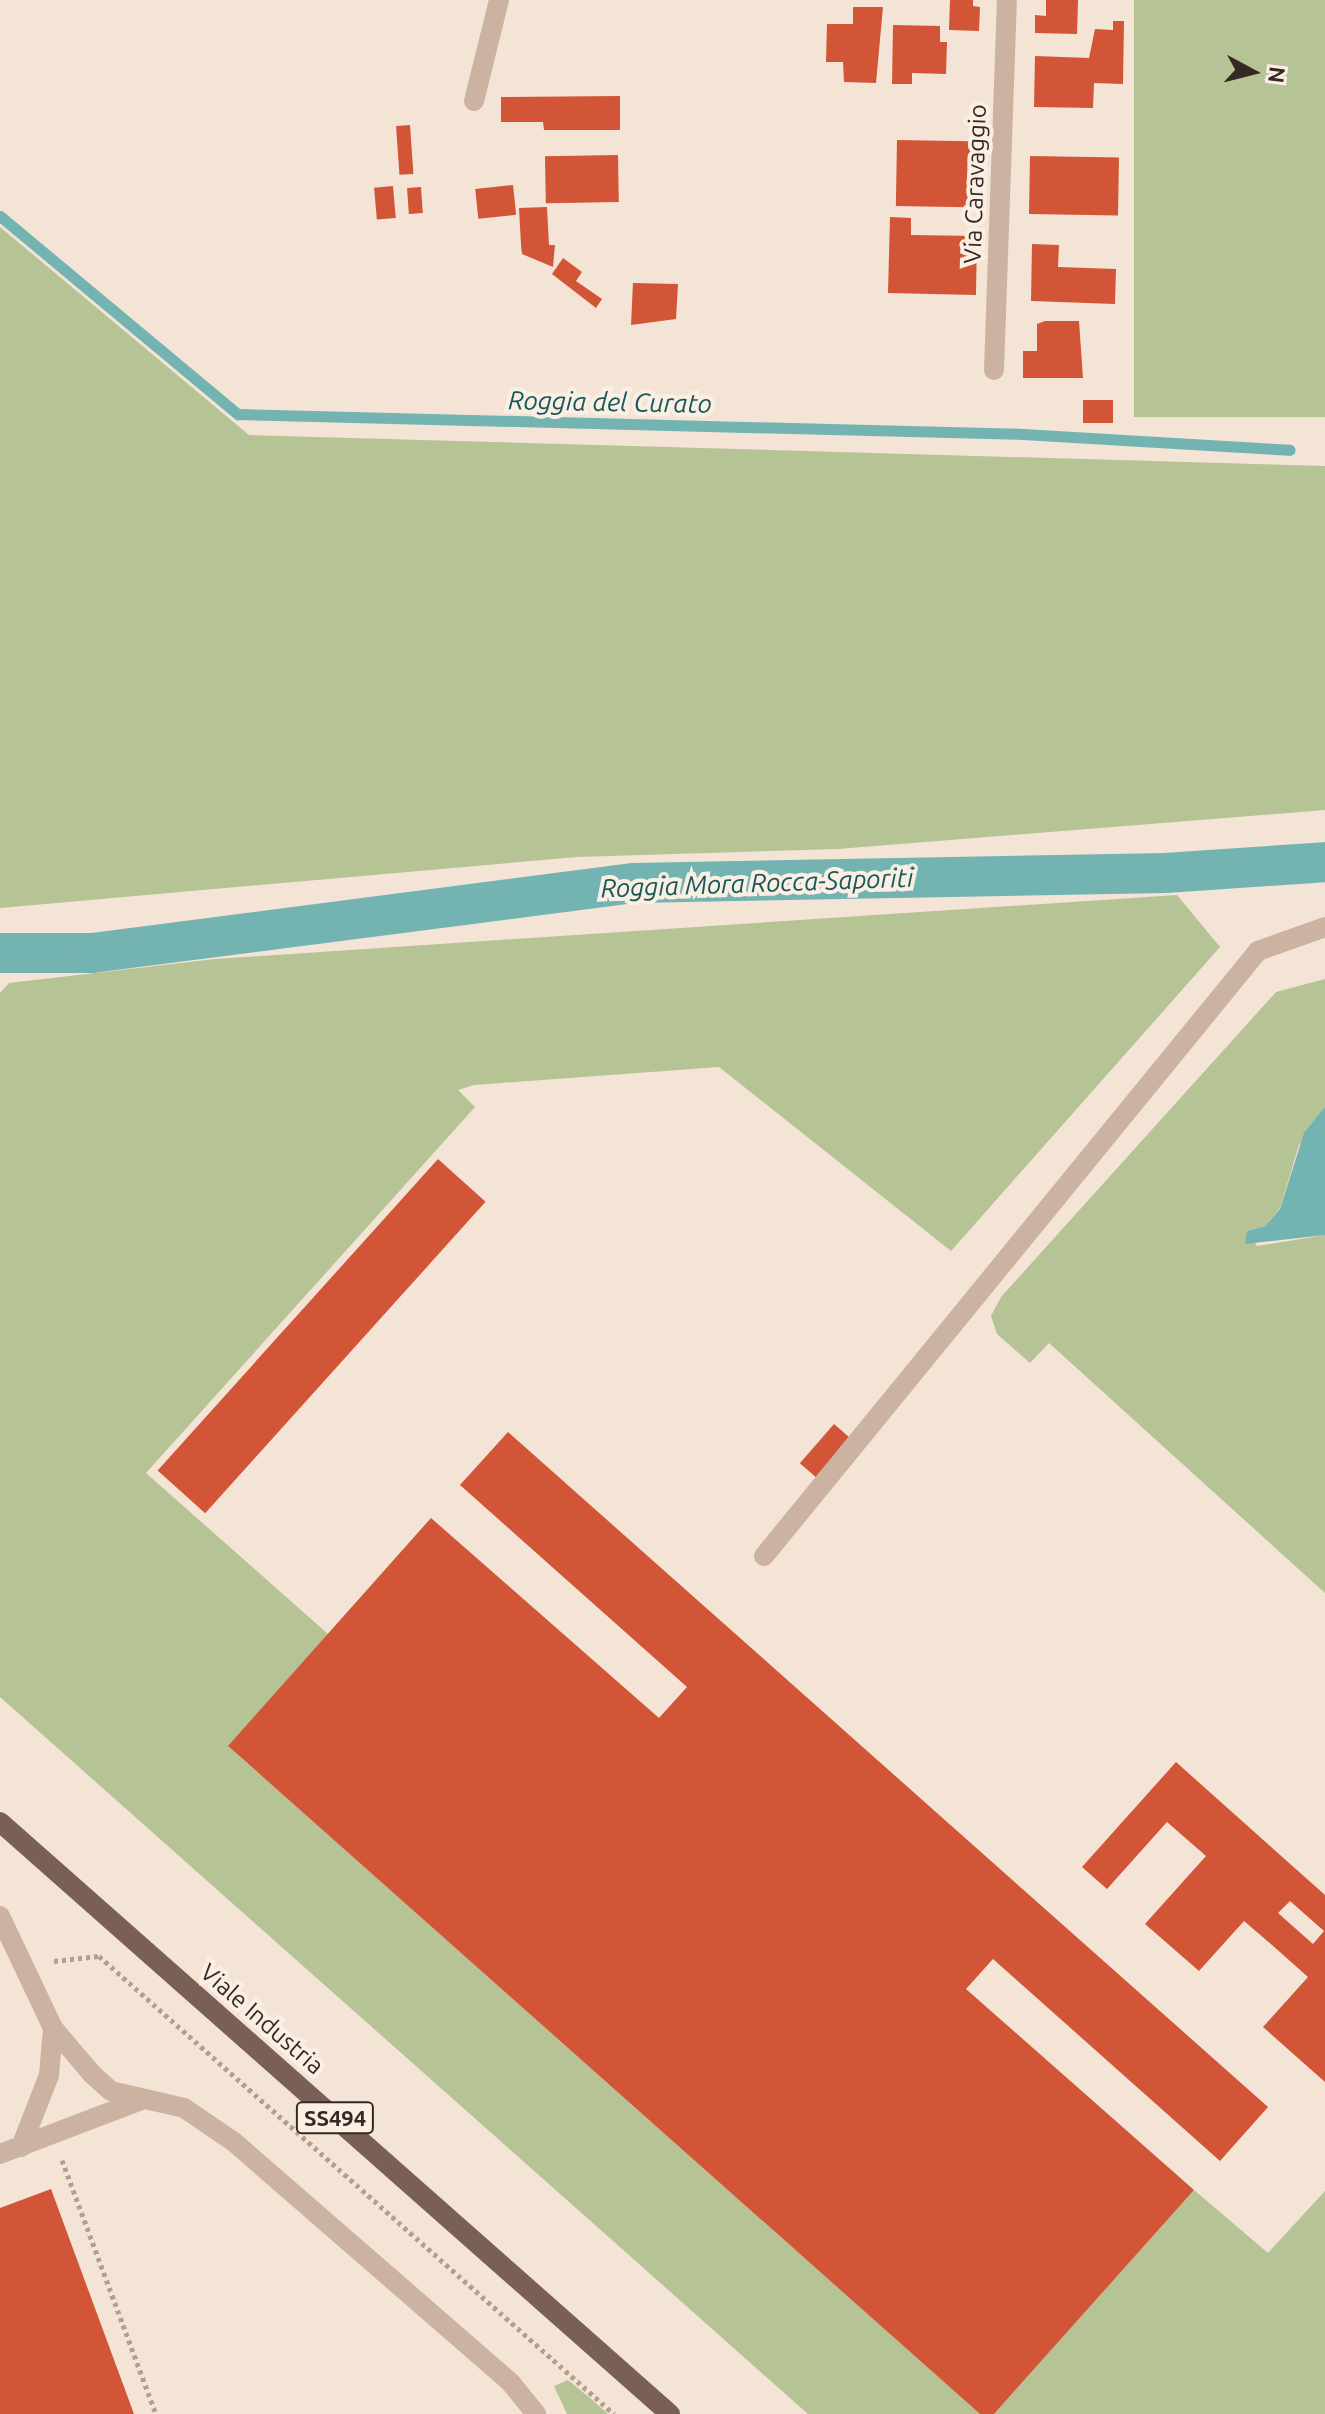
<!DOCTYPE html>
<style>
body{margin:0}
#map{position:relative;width:1325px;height:2414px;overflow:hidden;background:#f3e4d6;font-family:Ubuntu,sans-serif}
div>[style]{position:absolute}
.green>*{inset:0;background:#b6c395;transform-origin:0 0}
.water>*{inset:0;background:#73b3b2}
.stream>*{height:11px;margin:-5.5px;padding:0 5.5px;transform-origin:5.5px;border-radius:5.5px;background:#73b3b2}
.canal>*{height:40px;margin:-20px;padding:0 20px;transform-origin:20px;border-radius:20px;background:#73b3b2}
.building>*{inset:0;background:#d15536;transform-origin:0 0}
.path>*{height:5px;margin-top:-2.5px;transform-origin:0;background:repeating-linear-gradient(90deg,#b89d8c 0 4px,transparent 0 8px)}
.minor>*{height:20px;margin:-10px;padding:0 10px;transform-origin:10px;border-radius:10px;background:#ccb3a1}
.major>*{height:20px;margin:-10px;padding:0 10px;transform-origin:10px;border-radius:10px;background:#795f54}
span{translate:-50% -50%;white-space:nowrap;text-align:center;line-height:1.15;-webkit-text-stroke:8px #fbefe3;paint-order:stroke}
.shield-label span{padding:2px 6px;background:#fbefe3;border:2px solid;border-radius:6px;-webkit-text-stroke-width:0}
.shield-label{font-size:22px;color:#362925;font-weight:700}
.street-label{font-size:24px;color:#362925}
.water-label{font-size:26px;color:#17595a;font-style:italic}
.north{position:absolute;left:1213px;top:32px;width:80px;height:80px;-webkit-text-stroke:6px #fbefe3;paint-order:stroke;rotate:97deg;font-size:22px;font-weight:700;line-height:32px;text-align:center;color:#362925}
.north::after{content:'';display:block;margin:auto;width:28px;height:36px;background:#362925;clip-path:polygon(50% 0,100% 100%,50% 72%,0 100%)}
</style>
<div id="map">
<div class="green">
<i style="left:1134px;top:0;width:191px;height:417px"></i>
<i style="clip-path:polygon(0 227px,249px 435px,1325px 466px,1325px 810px,838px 849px,577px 857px,0 908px)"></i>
<i style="clip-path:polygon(1177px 895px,1220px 947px,951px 1251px,719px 1067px,474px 1085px,458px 1090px,475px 1107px,146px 1473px,328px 1634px,229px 1747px,980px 2414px,808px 2414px,0 1697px,0 993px,9px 983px,215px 959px)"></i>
<i style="clip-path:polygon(1325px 979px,1325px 1107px,1299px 1145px,1280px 1208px,1265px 1226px,1247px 1231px,1257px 1246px,1325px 1235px,1325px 1593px,1049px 1343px,1030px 1363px,997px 1334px,991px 1316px,1001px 1297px,1276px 992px)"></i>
<i style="clip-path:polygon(1194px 2190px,1268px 2253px,1325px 2191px,1325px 2414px,994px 2414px)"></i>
<i style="clip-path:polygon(568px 2380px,590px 2398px,608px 2414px,567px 2414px,554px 2386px)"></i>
</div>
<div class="water">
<i style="clip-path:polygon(1325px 1107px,1325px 1235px,1245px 1244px,1247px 1231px,1265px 1226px,1280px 1209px,1304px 1133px)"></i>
</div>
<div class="stream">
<i style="left:0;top:216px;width:310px;rotate:39.8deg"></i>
<i style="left:238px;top:414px;width:785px;rotate:1.46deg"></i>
<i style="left:1023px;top:434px;width:267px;rotate:3.4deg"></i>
</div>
<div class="canal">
<i style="left:0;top:953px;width:92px"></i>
<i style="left:92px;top:953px;width:547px;rotate:-7.36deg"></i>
<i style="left:634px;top:883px;width:531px;rotate:-1.08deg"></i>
<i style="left:1165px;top:873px;width:160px;rotate:-3.9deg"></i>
</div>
<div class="building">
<i style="clip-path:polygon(950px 0,973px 0,973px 6px,980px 7px,979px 31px,949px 30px)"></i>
<i style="clip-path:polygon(1046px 0,1078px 0,1077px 34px,1035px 33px,1035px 15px,1046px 16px)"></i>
<i style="clip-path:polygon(853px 7px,883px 7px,876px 83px,844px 82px,843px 62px,826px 62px,827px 24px,853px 24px)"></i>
<i style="clip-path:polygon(1113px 21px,1124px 21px,1123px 84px,1094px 83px,1093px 108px,1034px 107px,1035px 56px,1089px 58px,1095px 29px,1113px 30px)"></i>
<i style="clip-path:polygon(893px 25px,940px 26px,940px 42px,947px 42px,946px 74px,912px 73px,912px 84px,892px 84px)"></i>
<i style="clip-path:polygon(620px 96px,620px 130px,544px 130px,543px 122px,501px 122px,501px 97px)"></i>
<i style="left:410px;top:125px;width:49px;height:14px;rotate:86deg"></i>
<i style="left:897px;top:140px;width:85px;height:66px;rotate:1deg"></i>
<i style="left:618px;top:155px;width:47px;height:73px;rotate:89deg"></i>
<i style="left:1030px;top:156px;width:89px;height:58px;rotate:1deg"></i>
<i style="left:513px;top:185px;width:30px;height:38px;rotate:84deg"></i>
<i style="left:393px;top:186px;width:32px;height:19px;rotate:85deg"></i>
<i style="left:421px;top:187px;width:26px;height:14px;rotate:86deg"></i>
<i style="clip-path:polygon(547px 207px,549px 245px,555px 245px,553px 267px,522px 254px,521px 245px,519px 208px)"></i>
<i style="clip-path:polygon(890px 217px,911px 218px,911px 235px,977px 236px,976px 295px,888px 293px)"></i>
<i style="clip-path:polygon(1032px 244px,1059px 245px,1058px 267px,1116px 269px,1115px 304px,1031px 301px)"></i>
<i style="clip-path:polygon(563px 258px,582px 272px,576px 281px,602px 299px,596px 308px,552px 274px)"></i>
<i style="clip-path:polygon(633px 283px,678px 284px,676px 319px,631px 325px)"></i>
<i style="clip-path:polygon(1045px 321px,1079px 321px,1083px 378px,1023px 378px,1023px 351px,1037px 351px,1037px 324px)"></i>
<i style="left:1083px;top:400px;width:30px;height:23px"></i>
<i style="left:438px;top:1159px;width:64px;height:419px;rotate:42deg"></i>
<i style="left:834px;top:1424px;width:21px;height:52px;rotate:41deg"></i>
<i style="clip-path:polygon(508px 1432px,1268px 2107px,1220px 2161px,993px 1959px,966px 1989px,1194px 2190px,994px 2414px,980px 2414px,228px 1746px,431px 1518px,659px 1718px,687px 1687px,460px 1485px)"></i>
<i style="clip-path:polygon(evenodd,1176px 1762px,1325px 1895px,1325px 2082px,1263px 2027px,1308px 1977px,1272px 1945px,1244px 1921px,1199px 1971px,1145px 1924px,1206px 1856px,1167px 1822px,1107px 1889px,1082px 1867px,1176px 1762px,1290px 1901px,1324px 1931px,1313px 1944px,1278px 1913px,1290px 1901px)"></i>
<i style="clip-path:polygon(51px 2189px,134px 2414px,0 2414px,0 2208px)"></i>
</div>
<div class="path">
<i style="left:54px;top:1961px;width:45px;rotate:-6.3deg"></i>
<i style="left:99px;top:1956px;width:689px;rotate:41.65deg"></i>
<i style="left:62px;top:2160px;width:271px;rotate:69.7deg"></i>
</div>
<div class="minor">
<i style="left:474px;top:101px;width:104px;rotate:-76.1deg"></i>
<i style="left:994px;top:370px;width:370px;rotate:-88deg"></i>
<i style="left:764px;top:1556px;width:781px;rotate:-50.77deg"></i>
<i style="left:1258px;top:951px;width:71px;rotate:-19.7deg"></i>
<i style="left:0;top:1916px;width:124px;rotate:64.7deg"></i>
<i style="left:53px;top:2028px;width:60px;rotate:49.7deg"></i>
<i style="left:92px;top:2074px;width:25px;rotate:42deg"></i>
<i style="left:111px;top:2091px;width:75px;rotate:13.1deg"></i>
<i style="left:184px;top:2108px;width:60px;rotate:34.2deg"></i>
<i style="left:234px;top:2142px;width:367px;rotate:41deg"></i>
<i style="left:511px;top:2383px;width:40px;rotate:51deg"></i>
<i style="left:21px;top:2147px;width:77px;rotate:-68.7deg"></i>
<i style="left:49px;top:2075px;width:47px;rotate:-85.1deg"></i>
<i style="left:0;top:2154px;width:149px;rotate:-20.9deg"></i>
</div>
<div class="major">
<i style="left:0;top:1822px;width:894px;rotate:41.46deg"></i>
</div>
<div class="shield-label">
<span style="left:335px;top:2118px">SS494</span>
</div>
<div class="street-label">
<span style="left:975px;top:184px;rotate:-88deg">Via Caravaggio</span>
<span style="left:262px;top:2019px;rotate:41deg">Viale Industria</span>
</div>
<div class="water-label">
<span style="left:610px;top:402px;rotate:1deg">Roggia del Curato</span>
<span style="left:757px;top:883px;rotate:-2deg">Roggia Mora Rocca-Saporiti</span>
</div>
<div class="north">N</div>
</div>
